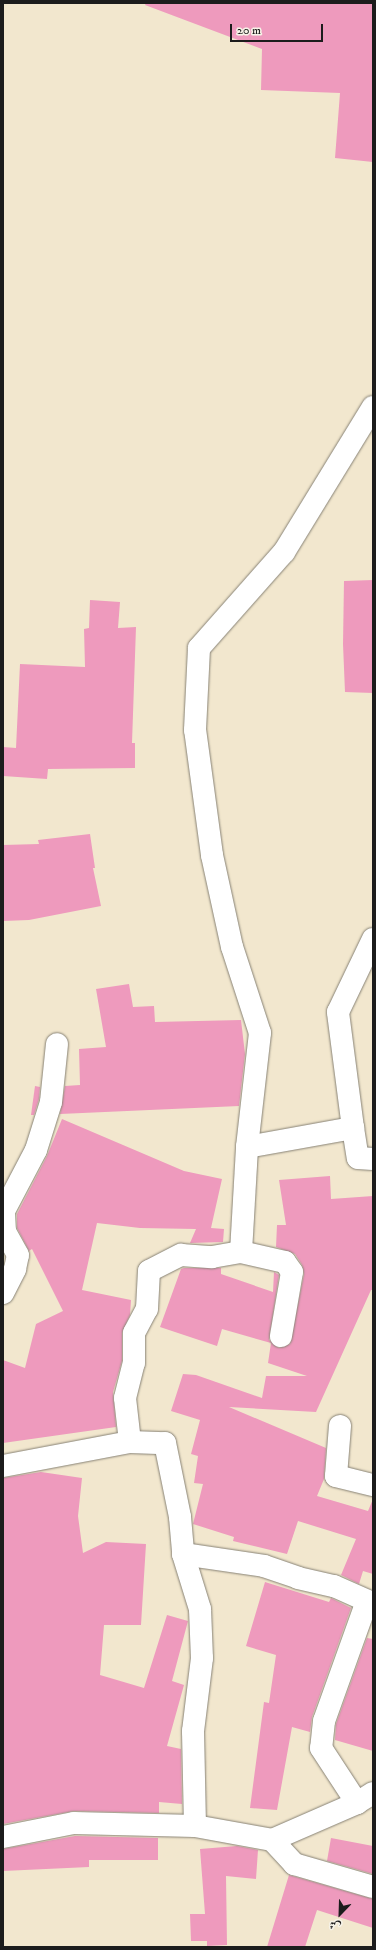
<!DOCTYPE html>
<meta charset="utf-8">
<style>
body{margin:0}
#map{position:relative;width:376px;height:1950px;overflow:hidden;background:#f2e7ce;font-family:"IM FELL DW Pica",Amiri,serif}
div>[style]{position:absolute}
.building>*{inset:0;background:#ee9abd}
.roads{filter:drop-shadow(0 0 1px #878275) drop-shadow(0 0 1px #878275)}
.minor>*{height:22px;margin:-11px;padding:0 11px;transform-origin:11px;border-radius:11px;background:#fff}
span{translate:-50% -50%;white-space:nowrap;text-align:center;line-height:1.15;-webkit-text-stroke:3px #f7f3e8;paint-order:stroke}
.frame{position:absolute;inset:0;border:4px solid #1c1c1c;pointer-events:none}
.north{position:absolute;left:320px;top:1894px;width:40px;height:40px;-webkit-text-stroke:3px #f7f3e8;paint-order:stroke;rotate:203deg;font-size:11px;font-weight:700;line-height:16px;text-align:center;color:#1c1c1c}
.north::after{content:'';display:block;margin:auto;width:14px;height:18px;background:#1c1c1c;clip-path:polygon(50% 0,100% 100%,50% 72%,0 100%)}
.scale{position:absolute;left:230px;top:24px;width:93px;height:18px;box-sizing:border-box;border:2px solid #1c1c1c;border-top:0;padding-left:5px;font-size:12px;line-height:14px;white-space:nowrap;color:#1c1c1c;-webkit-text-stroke:3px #f7f3e8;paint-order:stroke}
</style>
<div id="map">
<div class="building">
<i style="clip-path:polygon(146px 3px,373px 3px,373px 162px,335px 158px,340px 93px,261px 90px,262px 49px,145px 5px)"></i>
<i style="clip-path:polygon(373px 580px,373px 693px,345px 692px,343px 644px,344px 581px)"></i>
<i style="clip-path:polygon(90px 600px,120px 602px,118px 628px,136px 627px,132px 743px,135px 743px,135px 768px,48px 769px,47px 779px,3px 776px,3px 747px,16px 748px,20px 664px,85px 667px,84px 629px,89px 628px)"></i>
<i style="clip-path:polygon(90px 834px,95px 868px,93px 868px,101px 906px,29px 920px,3px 921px,3px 845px,39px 844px,38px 840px)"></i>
<i style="clip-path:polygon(129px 984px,133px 1007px,154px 1006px,155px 1022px,241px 1020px,245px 1054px,239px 1106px,60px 1114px,65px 1086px,80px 1085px,79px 1049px,106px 1047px,96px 989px)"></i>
<i style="clip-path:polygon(35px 1086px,40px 1087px,39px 1099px,34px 1115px,31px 1115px)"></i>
<i style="clip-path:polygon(62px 1119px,184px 1171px,222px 1179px,211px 1228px,224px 1229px,223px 1242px,190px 1243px,196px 1229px,140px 1228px,97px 1223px,82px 1290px,131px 1300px,130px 1315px,122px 1333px,122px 1361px,113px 1392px,116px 1427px,3px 1443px,3px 1360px,25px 1368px,36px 1324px,63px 1311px,32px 1249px,29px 1251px,17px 1228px,17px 1214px,47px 1156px)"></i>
<i style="clip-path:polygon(330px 1176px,331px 1199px,373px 1196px,373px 1290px,371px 1290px,316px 1412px,229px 1407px,326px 1448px,324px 1479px,317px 1496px,368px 1511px,373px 1499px,373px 1574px,363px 1571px,359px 1584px,341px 1575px,356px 1539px,298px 1521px,287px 1554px,233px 1541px,234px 1537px,193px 1524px,203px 1484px,194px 1483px,198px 1456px,191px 1454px,200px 1420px,171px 1411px,183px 1374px,196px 1375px,262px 1398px,266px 1376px,307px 1376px,268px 1363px,271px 1343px,222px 1329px,217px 1346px,160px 1327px,181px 1269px,184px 1268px,221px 1268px,221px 1274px,273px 1292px,274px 1272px,279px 1275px,269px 1340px,279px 1348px,290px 1344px,304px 1274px,302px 1265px,295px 1254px,276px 1247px,277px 1225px,286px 1225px,279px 1180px)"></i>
<i style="clip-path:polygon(41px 1472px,82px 1478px,78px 1516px,83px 1553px,106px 1542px,146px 1544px,141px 1625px,104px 1625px,100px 1675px,144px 1688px,167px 1615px,188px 1621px,172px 1681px,184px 1685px,167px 1746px,181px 1749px,182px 1804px,159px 1802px,159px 1813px,74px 1811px,3px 1824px,3px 1478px)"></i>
<i style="clip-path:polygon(265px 1582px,329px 1602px,331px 1598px,351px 1608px,312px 1717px,310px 1732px,292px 1727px,277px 1810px,250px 1808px,264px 1702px,269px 1703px,276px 1655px,246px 1646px)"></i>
<i style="clip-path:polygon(367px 1638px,373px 1639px,373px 1751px,335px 1740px,336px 1724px)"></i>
<i style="clip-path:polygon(75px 1836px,158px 1838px,158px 1860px,89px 1860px,89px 1867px,3px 1871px,3px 1849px)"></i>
<i style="clip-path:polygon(331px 1838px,373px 1846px,373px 1874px,327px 1861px)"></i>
<i style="clip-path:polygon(237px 1846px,258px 1850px,256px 1879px,226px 1876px,227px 1945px,207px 1946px,207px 1941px,191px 1941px,190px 1914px,205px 1914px,200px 1849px)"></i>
<i style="clip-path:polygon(289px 1875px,373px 1899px,373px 1928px,317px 1910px,305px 1947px,267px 1947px)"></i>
</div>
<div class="roads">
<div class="minor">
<i style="left:353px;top:1128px;width:30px;rotate:81deg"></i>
<i style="left:358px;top:1158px;width:15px;rotate:4deg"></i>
<i style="left:247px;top:1147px;width:115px;rotate:-83.5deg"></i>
<i style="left:260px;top:1033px;width:90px;rotate:-108deg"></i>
<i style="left:232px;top:947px;width:94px;rotate:-102.3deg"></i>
<i style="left:212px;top:855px;width:126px;rotate:-97.7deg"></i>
<i style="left:195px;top:730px;width:82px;rotate:-87.2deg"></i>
<i style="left:199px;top:648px;width:128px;rotate:-48.5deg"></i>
<i style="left:284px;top:552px;width:170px;rotate:-58.5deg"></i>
<i style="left:241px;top:1252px;width:45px;rotate:12.8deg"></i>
<i style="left:285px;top:1262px;width:12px;rotate:55deg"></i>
<i style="left:292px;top:1272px;width:65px;rotate:99.8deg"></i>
<i style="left:3px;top:1293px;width:27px;rotate:-63deg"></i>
<i style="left:15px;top:1269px;width:14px;rotate:-78deg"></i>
<i style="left:18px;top:1255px;width:26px;rotate:-119deg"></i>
<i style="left:5px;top:1232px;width:21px;rotate:-93deg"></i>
<i style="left:4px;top:1211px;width:69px;rotate:-62.3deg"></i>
<i style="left:36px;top:1150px;width:50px;rotate:-72.6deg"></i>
<i style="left:51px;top:1102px;width:58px;rotate:-84.1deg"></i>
<i style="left:340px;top:1426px;width:50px;rotate:94.6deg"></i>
<i style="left:336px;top:1476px;width:38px;rotate:14deg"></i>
<i style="left:130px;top:1442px;width:35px;rotate:2deg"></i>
<i style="left:165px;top:1443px;width:76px;rotate:78.5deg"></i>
<i style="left:180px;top:1517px;width:37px;rotate:85deg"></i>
<i style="left:183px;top:1554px;width:58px;rotate:72.8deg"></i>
<i style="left:200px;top:1609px;width:49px;rotate:87.7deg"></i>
<i style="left:202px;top:1658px;width:74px;rotate:97deg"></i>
<i style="left:193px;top:1731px;width:95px;rotate:88.8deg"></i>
<i style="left:3px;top:1466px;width:129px;rotate:-10.7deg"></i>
<i style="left:130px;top:1442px;width:44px;rotate:-96.5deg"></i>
<i style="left:125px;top:1398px;width:36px;rotate:-76deg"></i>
<i style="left:134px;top:1363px;width:30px;rotate:-90deg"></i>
<i style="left:134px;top:1333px;width:27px;rotate:-62deg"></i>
<i style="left:147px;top:1309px;width:38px;rotate:-87deg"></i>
<i style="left:149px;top:1271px;width:36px;rotate:-27deg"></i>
<i style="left:181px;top:1255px;width:31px;rotate:4deg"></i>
<i style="left:212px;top:1257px;width:29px;rotate:-10deg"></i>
<i style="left:241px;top:1252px;width:105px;rotate:-86.7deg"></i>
<i style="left:247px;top:1147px;width:108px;rotate:-10.2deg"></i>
<i style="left:353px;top:1128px;width:117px;rotate:-97.4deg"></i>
<i style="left:338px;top:1012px;width:81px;rotate:-64.4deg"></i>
<i style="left:183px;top:1554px;width:82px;rotate:8.4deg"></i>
<i style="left:264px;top:1566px;width:36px;rotate:19deg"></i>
<i style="left:298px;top:1578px;width:37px;rotate:13deg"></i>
<i style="left:334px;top:1586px;width:36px;rotate:24deg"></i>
<i style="left:367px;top:1601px;width:127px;rotate:109.7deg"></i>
<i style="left:324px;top:1721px;width:27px;rotate:96deg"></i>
<i style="left:321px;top:1748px;width:66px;rotate:56.8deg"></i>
<i style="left:3px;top:1837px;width:72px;rotate:-11.2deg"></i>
<i style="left:74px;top:1823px;width:121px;rotate:1.4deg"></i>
<i style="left:195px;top:1826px;width:78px;rotate:10.3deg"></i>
<i style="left:272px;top:1840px;width:93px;rotate:-23.5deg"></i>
<i style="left:357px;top:1803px;width:19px;rotate:-32deg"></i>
<i style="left:272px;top:1840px;width:33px;rotate:47deg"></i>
<i style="left:294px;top:1864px;width:82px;rotate:16.2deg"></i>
</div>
</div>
<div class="frame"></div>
<div class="north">ش</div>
<div class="scale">20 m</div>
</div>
